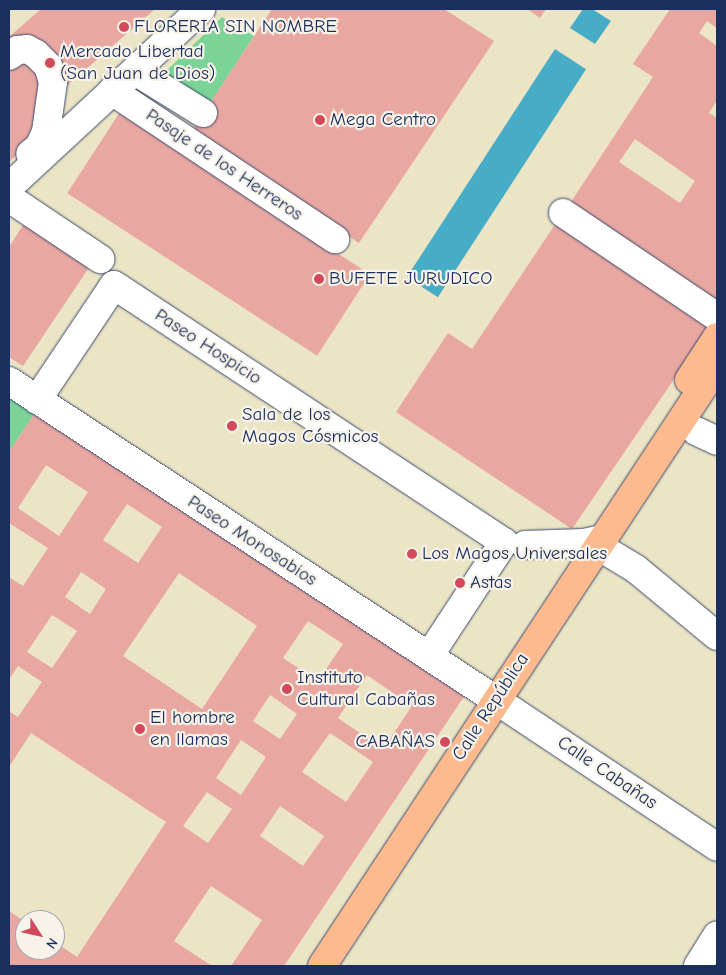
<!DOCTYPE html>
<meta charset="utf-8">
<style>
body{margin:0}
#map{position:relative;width:726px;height:975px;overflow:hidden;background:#ebe4c5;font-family:"Comic Neue",sans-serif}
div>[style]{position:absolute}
.green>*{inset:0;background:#7cd397}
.water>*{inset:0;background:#47adc6;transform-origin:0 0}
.building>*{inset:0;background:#e9a7a1;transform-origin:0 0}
.roads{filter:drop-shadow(0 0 1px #3a4a6d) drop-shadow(0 0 1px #3a4a6d)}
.minor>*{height:28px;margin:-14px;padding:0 14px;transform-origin:14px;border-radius:14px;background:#fff}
.major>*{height:28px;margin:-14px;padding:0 14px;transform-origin:14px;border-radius:14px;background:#fcba8e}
.dots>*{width:14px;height:14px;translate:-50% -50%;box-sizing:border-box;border:2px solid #f7f3e8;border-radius:50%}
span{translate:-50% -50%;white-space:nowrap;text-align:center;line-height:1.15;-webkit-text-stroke:4.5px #f7f3e8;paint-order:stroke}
.poi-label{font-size:19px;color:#1b2f5e}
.left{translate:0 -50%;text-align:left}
.right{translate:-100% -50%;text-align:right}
.street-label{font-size:19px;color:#1b2f5e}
.frame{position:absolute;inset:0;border:10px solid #1b2f5e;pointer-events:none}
.north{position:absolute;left:15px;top:910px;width:50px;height:50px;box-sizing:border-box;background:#f7f3e8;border:1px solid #9fa5b1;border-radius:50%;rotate:125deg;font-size:14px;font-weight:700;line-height:20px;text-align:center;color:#1b2f5e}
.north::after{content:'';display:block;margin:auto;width:18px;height:22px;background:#d1495b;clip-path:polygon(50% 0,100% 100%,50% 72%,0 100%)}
</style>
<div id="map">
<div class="green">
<i style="clip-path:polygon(222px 17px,254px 36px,211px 102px,163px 74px)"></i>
<i style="clip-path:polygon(9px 392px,37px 410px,9px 452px)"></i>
</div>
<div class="water">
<i style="clip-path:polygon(583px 9px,592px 9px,611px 21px,595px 44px,570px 28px)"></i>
<i style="left:555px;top:49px;width:37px;height:272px;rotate:33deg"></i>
</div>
<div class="building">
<i style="clip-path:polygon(41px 9px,155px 9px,62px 90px,59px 116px,9px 162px,9px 37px)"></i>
<i style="clip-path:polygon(272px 9px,444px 9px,494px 41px,359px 243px,191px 132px)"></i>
<i style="clip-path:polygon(527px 9px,546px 9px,540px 18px)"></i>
<i style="clip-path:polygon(evenodd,670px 9px,717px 9px,717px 28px,707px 21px,699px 33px,717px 46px,717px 100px,709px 113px,717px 118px,717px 305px,569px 205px,653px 77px,633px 64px,670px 9px,635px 139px,695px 181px,680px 203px,619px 162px,635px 139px)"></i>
<i style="left:120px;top:112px;width:298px;height:97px;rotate:33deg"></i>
<i style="clip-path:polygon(558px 220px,711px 325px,572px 529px,396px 412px,448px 333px,472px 349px)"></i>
<i style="clip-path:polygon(25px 222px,90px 266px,23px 366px,9px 357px,9px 247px)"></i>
<i style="clip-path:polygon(evenodd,37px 410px,465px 695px,284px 966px,231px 966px,262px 920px,211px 886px,174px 941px,212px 966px,9px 966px,9px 911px,25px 922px,25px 950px,55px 950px,55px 942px,77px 957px,166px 822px,31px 733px,9px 767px,9px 711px,18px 717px,42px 682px,18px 666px,9px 679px,9px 577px,23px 586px,48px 548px,9px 523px,9px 452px,37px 410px,46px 465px,88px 492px,59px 536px,18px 508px,46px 465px,37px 410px,127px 504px,162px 527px,138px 563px,103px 540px,127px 504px,37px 410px,81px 572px,106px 589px,90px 614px,65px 597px,81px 572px,37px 410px,179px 573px,257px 626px,202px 709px,123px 656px,179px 573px,37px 410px,52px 615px,77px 631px,52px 668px,27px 652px,52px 615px,37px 410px,308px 621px,343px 644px,318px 681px,283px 658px,308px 621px,37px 410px,367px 675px,412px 706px,383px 749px,338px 718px,367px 675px,37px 410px,270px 695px,297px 714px,280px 739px,253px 721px,270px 695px,37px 410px,330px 733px,373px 762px,346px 802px,302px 772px,330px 733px,37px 410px,241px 740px,266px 757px,241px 795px,216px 778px,241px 740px,37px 410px,207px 792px,232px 809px,208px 843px,183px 826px,207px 792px,37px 410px,280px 806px,324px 836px,303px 866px,260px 836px,280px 806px)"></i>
</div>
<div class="roads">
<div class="minor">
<i style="left:9px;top:56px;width:11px;rotate:-34deg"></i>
<i style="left:18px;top:50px;width:9px;rotate:-6deg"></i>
<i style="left:27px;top:49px;width:10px;rotate:29deg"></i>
<i style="left:36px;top:54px;width:17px;rotate:45deg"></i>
<i style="left:48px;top:66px;width:17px;rotate:73deg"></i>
<i style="left:53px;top:82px;width:50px;rotate:98deg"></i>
<i style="left:46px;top:132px;width:17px;rotate:115deg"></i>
<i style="left:39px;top:147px;width:11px;rotate:142deg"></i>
<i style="left:135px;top:71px;width:80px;rotate:31.7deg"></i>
<i style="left:112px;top:91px;width:268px;rotate:33.6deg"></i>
<i style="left:9px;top:187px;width:262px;rotate:-42.8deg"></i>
<i style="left:9px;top:198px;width:110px;rotate:33.8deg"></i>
<i style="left:563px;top:213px;width:186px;rotate:34deg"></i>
<i style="left:9px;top:381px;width:582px;rotate:33.23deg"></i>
<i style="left:496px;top:700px;width:265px;rotate:33.6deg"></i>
<i style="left:37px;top:400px;width:138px;rotate:-56.2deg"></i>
<i style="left:114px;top:285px;width:467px;rotate:33.4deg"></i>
<i style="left:504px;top:542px;width:136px;rotate:123.3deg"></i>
<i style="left:696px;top:431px;width:23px;rotate:25deg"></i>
<i style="left:525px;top:545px;width:59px;rotate:-1.9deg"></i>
<i style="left:584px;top:543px;width:19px;rotate:-12deg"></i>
<i style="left:598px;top:546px;width:44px;rotate:31.2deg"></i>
<i style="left:636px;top:569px;width:105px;rotate:39.6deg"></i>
<i style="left:698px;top:966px;width:36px;rotate:-58deg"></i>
</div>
<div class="major">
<i style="left:689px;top:380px;width:51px;rotate:-56.9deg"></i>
<i style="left:322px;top:966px;width:718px;rotate:-56.64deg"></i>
</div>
</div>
<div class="dots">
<i style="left:124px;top:27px;background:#d1495b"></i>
<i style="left:50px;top:63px;background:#d1495b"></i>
<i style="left:320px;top:120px;background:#d1495b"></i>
<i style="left:319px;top:279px;background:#d1495b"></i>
<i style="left:232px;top:426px;background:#d1495b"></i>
<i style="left:412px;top:554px;background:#d1495b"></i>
<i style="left:460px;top:583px;background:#d1495b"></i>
<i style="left:287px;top:689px;background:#d1495b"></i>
<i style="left:140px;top:729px;background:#d1495b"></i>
<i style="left:445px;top:742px;background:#d1495b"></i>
</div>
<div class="poi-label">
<span class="left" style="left:134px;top:27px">FLORERIA SIN NOMBRE</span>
<span class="left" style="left:60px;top:63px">Mercado Libertad<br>(San Juan de Dios)</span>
<span class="left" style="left:330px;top:120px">Mega Centro</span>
<span class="left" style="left:329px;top:279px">BUFETE JURUDICO</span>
<span class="left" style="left:242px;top:426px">Sala de los<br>Magos Cósmicos</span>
<span class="left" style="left:422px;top:554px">Los Magos Universales</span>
<span class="left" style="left:470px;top:583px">Astas</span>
<span class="left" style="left:297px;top:689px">Instituto<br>Cultural Cabañas</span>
<span class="left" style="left:150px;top:729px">El hombre<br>en llamas</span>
<span class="right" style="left:435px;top:742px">CABAÑAS</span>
</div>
<div class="street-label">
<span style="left:224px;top:165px;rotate:34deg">Pasaje de los Herreros</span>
<span style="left:208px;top:347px;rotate:33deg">Paseo Hospicio</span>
<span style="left:252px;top:541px;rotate:33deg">Paseo Monosabios</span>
<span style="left:491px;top:707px;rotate:-57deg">Calle República</span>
<span style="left:607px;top:773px;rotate:34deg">Calle Cabañas</span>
</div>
<div class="frame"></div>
<div class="north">N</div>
</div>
